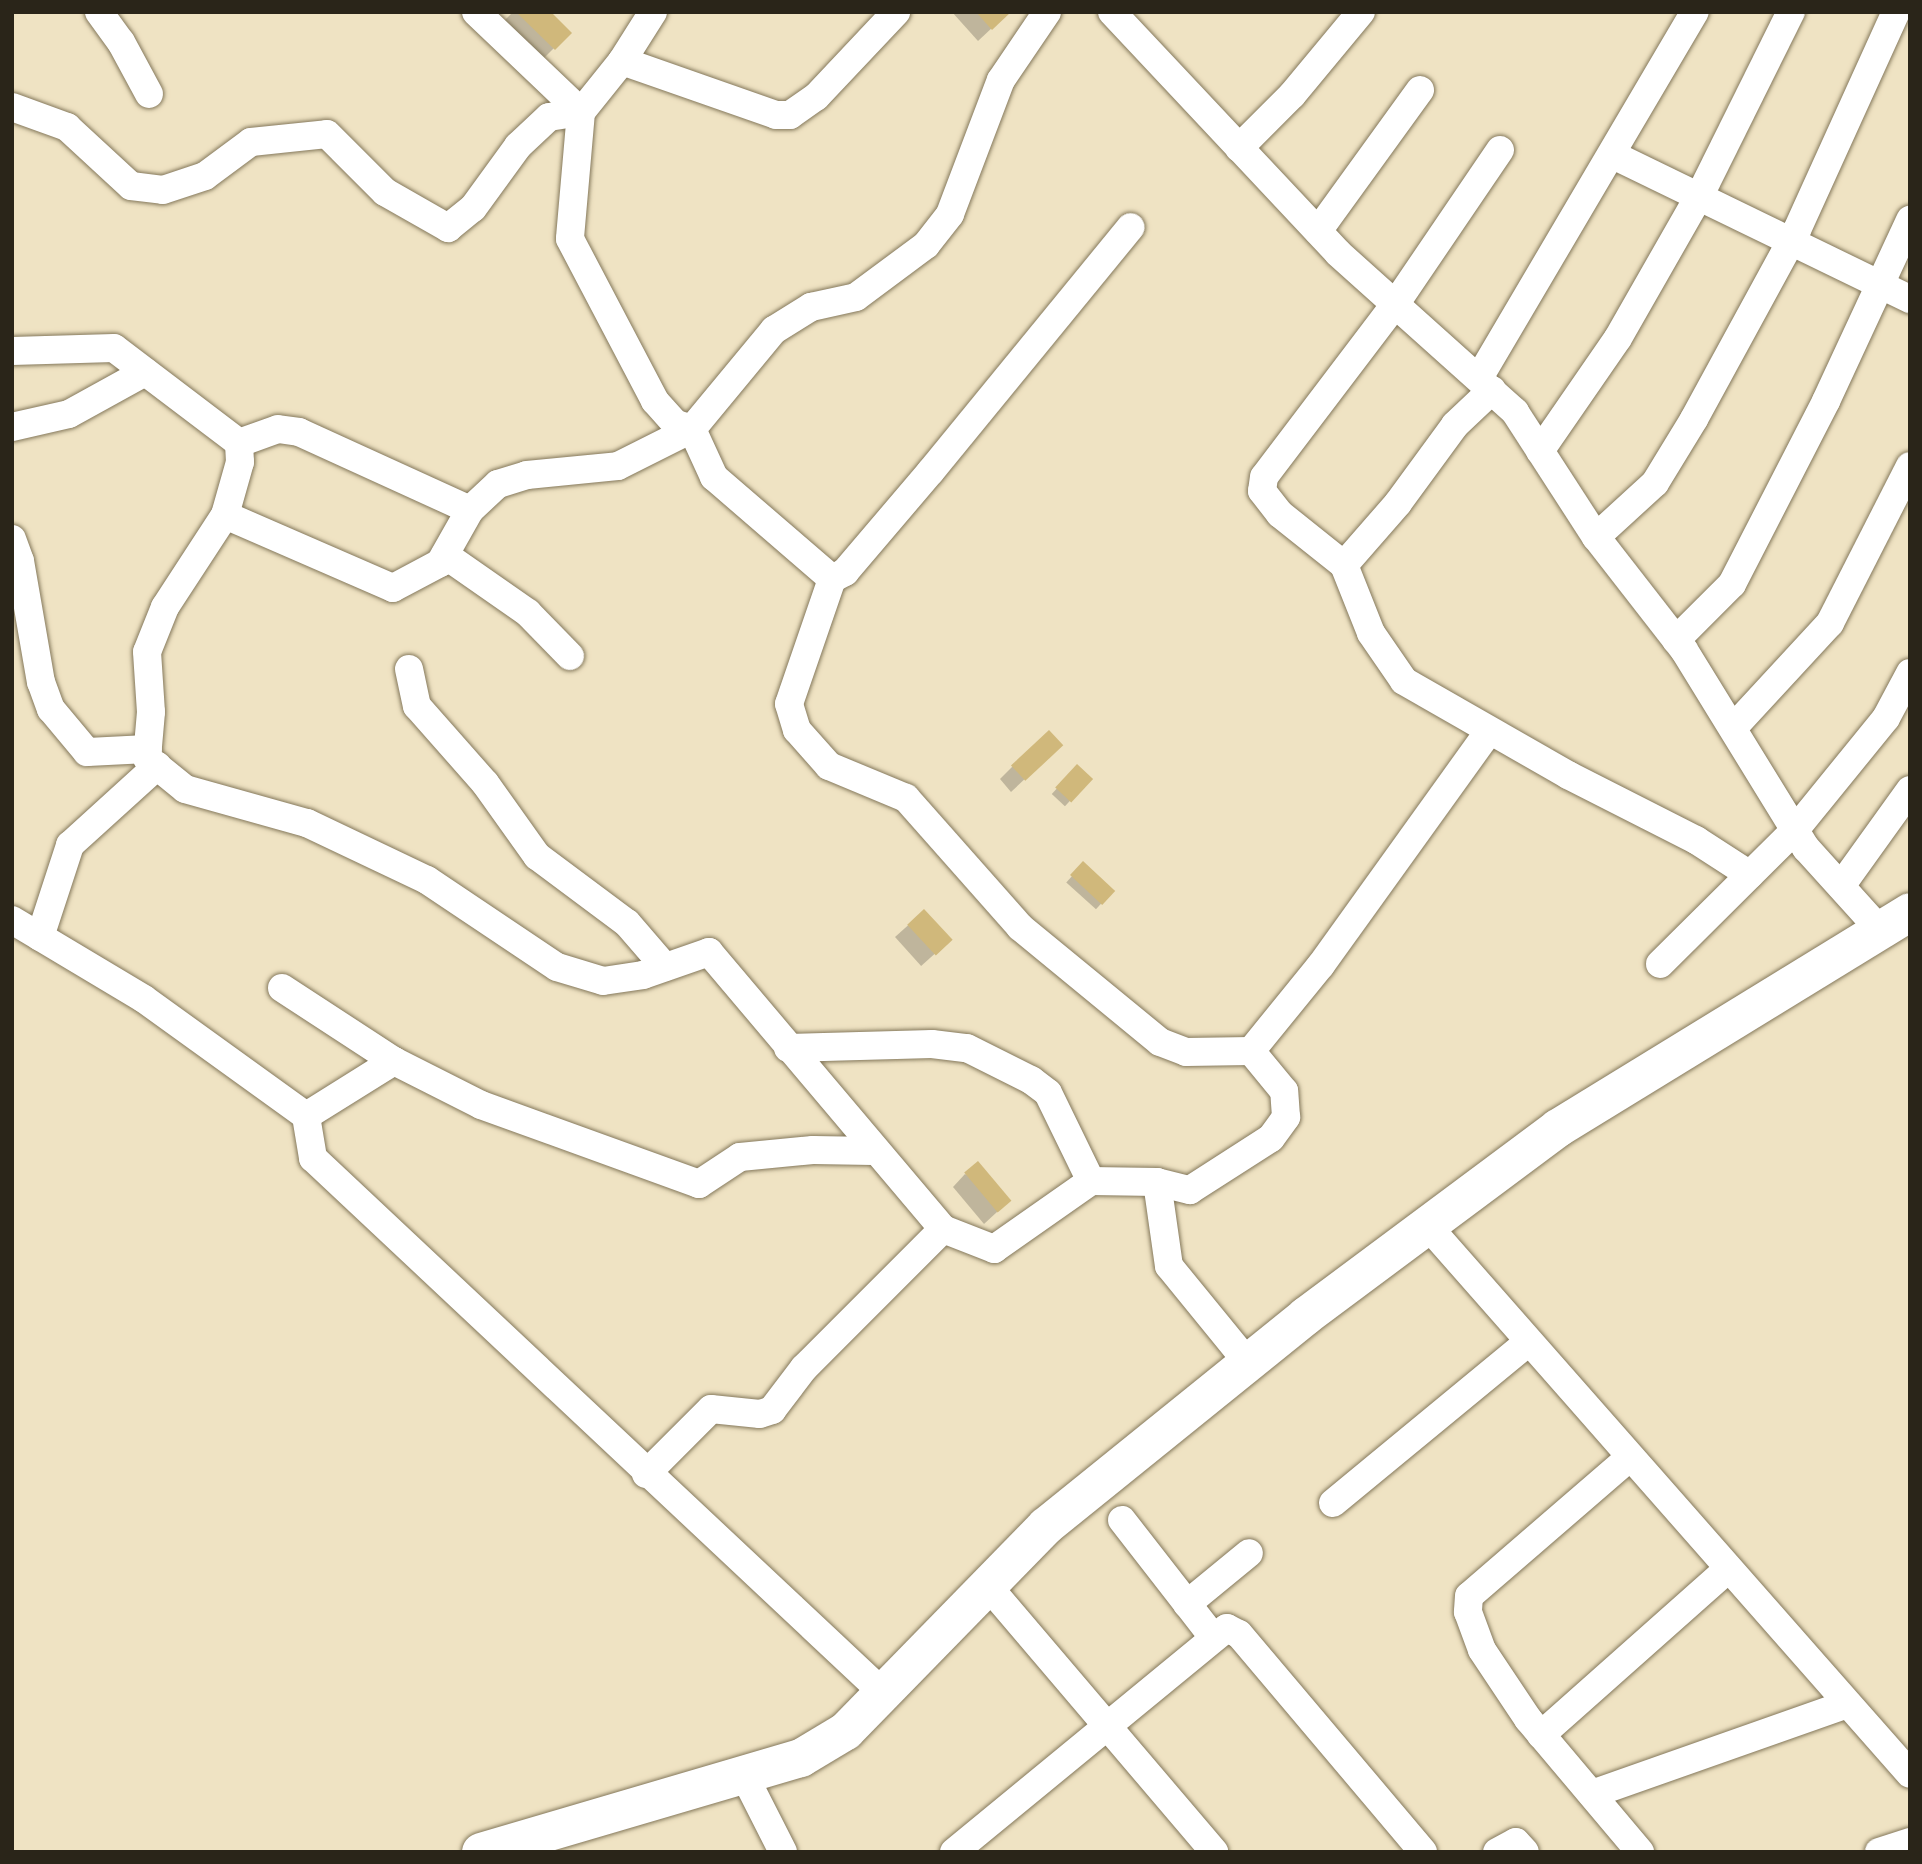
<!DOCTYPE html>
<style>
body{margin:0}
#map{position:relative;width:1922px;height:1864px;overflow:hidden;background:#efe3c3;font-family:"PT Serif",serif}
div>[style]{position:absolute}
.shadow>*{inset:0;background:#0003;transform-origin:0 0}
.building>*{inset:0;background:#d0b87b;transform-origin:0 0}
.roads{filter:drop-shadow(0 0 2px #84785b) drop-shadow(0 0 2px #84785b)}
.street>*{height:28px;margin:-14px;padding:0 14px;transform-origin:14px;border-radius:14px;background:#fff}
.secondary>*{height:38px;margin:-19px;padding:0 19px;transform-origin:19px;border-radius:19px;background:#fff}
span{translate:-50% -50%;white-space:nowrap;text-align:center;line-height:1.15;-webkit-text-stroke:5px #efe3c3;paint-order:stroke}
.frame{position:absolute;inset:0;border:14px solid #2a2519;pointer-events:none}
</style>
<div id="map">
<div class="shadow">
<i style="clip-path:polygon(513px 12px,548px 12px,569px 33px,541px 61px,502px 23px)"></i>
<i style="clip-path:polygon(952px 12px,1009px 12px,978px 41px)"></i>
<i style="clip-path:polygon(1048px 757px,1011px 792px,1000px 779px,1012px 767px)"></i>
<i style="left:1077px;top:767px;width:18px;height:37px;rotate:43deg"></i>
<i style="left:1083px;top:864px;width:40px;height:25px;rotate:42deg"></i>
<i style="left:924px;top:911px;width:39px;height:39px;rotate:48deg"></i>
<i style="clip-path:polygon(965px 1174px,1010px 1200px,984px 1224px,953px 1187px)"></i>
</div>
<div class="building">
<i style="clip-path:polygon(516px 12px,551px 12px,572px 33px,555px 50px)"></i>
<i style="clip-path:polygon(976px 12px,1011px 12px,992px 30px)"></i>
<i style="left:1049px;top:730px;width:21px;height:52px;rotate:47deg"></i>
<i style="left:1077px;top:764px;width:22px;height:32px;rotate:43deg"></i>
<i style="left:1083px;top:861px;width:44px;height:19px;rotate:43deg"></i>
<i style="left:924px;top:909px;width:42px;height:23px;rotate:47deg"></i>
<i style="left:978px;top:1161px;width:52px;height:18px;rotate:50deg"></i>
</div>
<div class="roads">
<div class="street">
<i style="left:99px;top:12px;width:37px;rotate:54deg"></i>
<i style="left:121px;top:42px;width:59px;rotate:61.7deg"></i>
<i style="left:476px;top:12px;width:145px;rotate:43.6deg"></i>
<i style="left:653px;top:12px;width:58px;rotate:122.3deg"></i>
<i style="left:622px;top:61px;width:65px;rotate:128.8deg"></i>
<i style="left:581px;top:112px;width:127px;rotate:95deg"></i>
<i style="left:570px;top:239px;width:183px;rotate:62.3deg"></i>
<i style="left:655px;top:401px;width:31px;rotate:48deg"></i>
<i style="left:676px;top:424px;width:17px;rotate:17deg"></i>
<i style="left:692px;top:429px;width:129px;rotate:-50.4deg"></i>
<i style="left:774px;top:330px;width:44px;rotate:-31.9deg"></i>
<i style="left:811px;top:307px;width:46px;rotate:-12.5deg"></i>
<i style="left:856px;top:297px;width:87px;rotate:-36.6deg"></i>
<i style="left:926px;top:245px;width:39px;rotate:-52deg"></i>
<i style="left:950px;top:214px;width:143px;rotate:-69.2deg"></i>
<i style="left:1001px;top:80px;width:82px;rotate:-55.9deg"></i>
<i style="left:1112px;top:12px;width:330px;rotate:46.8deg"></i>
<i style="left:1338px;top:253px;width:238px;rotate:41.9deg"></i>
<i style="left:1515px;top:412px;width:149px;rotate:57.1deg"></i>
<i style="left:1596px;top:537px;width:143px;rotate:52.1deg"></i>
<i style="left:1684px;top:650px;width:233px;rotate:58.4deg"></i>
<i style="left:1806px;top:848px;width:110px;rotate:47.9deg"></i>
<i style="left:622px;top:61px;width:163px;rotate:19.3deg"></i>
<i style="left:776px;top:115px;width:14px"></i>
<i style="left:790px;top:115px;width:32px;rotate:-35deg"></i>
<i style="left:816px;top:97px;width:117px;rotate:-46.7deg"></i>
<i style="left:12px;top:107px;width:59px;rotate:20deg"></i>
<i style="left:67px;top:127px;width:87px;rotate:42.7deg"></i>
<i style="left:131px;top:186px;width:32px;rotate:7deg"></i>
<i style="left:163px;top:190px;width:44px;rotate:-18.4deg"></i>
<i style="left:205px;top:176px;width:57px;rotate:-36.5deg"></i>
<i style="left:251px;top:142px;width:76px;rotate:-6deg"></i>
<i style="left:327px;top:134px;width:82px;rotate:45deg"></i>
<i style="left:385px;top:192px;width:73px;rotate:29.7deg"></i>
<i style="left:448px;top:228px;width:32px;rotate:-39deg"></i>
<i style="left:473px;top:208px;width:77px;rotate:-54deg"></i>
<i style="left:518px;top:146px;width:42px;rotate:-43.1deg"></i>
<i style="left:549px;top:117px;width:32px;rotate:-9deg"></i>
<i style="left:1239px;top:148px;width:75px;rotate:-45deg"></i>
<i style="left:1292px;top:95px;width:108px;rotate:-50.3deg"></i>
<i style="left:1500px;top:150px;width:185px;rotate:124.2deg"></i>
<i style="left:1396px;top:303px;width:218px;rotate:127.2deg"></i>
<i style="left:1264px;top:477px;width:14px;rotate:98deg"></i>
<i style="left:1262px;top:491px;width:29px;rotate:52deg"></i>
<i style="left:1280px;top:514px;width:82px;rotate:38.6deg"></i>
<i style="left:1344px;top:565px;width:73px;rotate:68.3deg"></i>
<i style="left:1371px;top:633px;width:58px;rotate:55.5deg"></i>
<i style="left:1404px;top:681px;width:189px;rotate:29.8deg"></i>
<i style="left:1568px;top:775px;width:144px;rotate:26.9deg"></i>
<i style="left:1696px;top:840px;width:64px;rotate:32.9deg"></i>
<i style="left:1613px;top:155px;width:330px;rotate:25.9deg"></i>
<i style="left:1318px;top:231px;width:174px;rotate:-54.1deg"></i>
<i style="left:12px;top:351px;width:102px;rotate:-1.7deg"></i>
<i style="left:114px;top:348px;width:157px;rotate:37.2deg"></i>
<i style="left:239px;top:443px;width:19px;rotate:87deg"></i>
<i style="left:240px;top:462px;width:55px;rotate:105.8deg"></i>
<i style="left:225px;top:515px;width:183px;rotate:23.5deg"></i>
<i style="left:393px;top:588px;width:53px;rotate:-28deg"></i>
<i style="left:440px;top:563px;width:61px;rotate:-60.5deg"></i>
<i style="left:470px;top:510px;width:38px;rotate:-43deg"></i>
<i style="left:498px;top:484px;width:30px;rotate:-17deg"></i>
<i style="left:527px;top:475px;width:91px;rotate:-5.6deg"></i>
<i style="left:618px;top:466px;width:83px;rotate:-26.6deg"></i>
<i style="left:692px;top:429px;width:53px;rotate:65.4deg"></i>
<i style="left:714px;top:477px;width:156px;rotate:40.8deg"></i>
<i style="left:832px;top:579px;width:15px;rotate:-28deg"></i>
<i style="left:845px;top:572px;width:133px;rotate:-49.6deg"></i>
<i style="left:931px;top:471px;width:315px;rotate:-50.7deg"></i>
<i style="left:1479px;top:378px;width:425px;rotate:-59.5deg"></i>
<i style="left:12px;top:427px;width:58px;rotate:-12.8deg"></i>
<i style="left:69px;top:414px;width:87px;rotate:-28.9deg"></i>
<i style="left:239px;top:443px;width:41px;rotate:-19.7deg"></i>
<i style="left:278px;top:429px;width:21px;rotate:8deg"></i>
<i style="left:299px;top:432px;width:188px;rotate:24.5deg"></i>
<i style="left:1540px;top:451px;width:137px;rotate:-55.4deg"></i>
<i style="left:1618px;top:338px;width:169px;rotate:-60.3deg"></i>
<i style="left:1702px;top:191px;width:200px;rotate:-63.6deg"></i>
<i style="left:225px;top:515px;width:110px;rotate:123.1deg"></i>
<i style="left:165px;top:607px;width:48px;rotate:111.8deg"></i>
<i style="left:147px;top:652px;width:60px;rotate:86.2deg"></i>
<i style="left:151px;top:712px;width:46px;rotate:95deg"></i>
<i style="left:147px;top:758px;width:49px;rotate:39.2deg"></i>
<i style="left:185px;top:789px;width:127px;rotate:15.6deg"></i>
<i style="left:307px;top:823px;width:133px;rotate:25.4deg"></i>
<i style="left:427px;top:880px;width:156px;rotate:33.8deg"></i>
<i style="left:557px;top:967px;width:48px;rotate:16.9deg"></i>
<i style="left:603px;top:981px;width:40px;rotate:-8.5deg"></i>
<i style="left:643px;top:975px;width:70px;rotate:-19.2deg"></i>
<i style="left:709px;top:952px;width:363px;rotate:49.8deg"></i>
<i style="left:943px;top:1229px;width:55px;rotate:21.4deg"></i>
<i style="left:994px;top:1249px;width:118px;rotate:-35deg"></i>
<i style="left:1091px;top:1181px;width:66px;rotate:0.9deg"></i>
<i style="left:1157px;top:1182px;width:34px;rotate:14deg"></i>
<i style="left:1190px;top:1190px;width:96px;rotate:-32.7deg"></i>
<i style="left:1271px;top:1138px;width:26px;rotate:-54deg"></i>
<i style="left:1286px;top:1117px;width:26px;rotate:-94deg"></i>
<i style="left:1284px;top:1091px;width:52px;rotate:-129.5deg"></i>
<i style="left:1251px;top:1051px;width:111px;rotate:-50.9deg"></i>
<i style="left:1321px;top:965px;width:288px;rotate:-54.3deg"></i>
<i style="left:1596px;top:537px;width:80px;rotate:-42.5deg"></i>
<i style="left:1655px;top:483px;width:75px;rotate:-58.6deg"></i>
<i style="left:1694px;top:419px;width:215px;rotate:-61.4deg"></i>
<i style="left:1797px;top:230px;width:239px;rotate:-65.6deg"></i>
<i style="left:12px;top:539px;width:23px;rotate:70deg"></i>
<i style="left:20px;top:561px;width:123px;rotate:80.2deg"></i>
<i style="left:41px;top:682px;width:29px;rotate:70deg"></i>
<i style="left:51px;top:709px;width:56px;rotate:50.1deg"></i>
<i style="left:87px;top:752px;width:61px;rotate:-2.8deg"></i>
<i style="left:445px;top:555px;width:101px;rotate:34.9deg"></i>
<i style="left:528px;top:613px;width:60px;rotate:45.7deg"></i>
<i style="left:1344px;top:565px;width:82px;rotate:-48.9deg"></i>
<i style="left:1398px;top:503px;width:97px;rotate:-53.8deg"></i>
<i style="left:1455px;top:425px;width:51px;rotate:-43.4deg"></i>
<i style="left:832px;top:579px;width:132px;rotate:109deg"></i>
<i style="left:789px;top:704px;width:27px;rotate:73deg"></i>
<i style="left:797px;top:730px;width:48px;rotate:48.4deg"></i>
<i style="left:829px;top:766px;width:83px;rotate:22.6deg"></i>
<i style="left:906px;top:798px;width:172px;rotate:48.5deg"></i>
<i style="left:1020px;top:927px;width:181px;rotate:39.4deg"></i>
<i style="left:1160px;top:1042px;width:28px;rotate:21deg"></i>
<i style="left:1186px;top:1052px;width:65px;rotate:-0.9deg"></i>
<i style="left:1676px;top:640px;width:79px;rotate:-45deg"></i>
<i style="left:1732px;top:584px;width:206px;rotate:-62.8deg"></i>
<i style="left:1826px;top:401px;width:200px;rotate:-65.1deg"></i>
<i style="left:409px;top:669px;width:38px;rotate:78deg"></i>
<i style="left:417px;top:706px;width:103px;rotate:48.6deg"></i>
<i style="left:485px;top:783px;width:90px;rotate:54.5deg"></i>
<i style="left:537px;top:856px;width:112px;rotate:36.7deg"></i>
<i style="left:627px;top:923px;width:58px;rotate:49.2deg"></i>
<i style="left:1733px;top:728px;width:143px;rotate:-47.3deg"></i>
<i style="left:1830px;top:623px;width:176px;rotate:-63deg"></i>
<i style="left:1841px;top:886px;width:118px;rotate:-54.3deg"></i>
<i style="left:12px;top:920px;width:154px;rotate:30.9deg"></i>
<i style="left:144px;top:999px;width:200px;rotate:35.8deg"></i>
<i style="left:306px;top:1116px;width:43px;rotate:80.5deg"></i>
<i style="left:313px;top:1158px;width:780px;rotate:43.18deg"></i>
<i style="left:40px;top:937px;width:97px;rotate:-71.9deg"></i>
<i style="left:70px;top:845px;width:118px;rotate:-42.2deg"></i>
<i style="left:1660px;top:964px;width:190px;rotate:-44.8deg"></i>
<i style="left:1795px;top:830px;width:144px;rotate:-50.9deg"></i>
<i style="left:1886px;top:718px;width:51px;rotate:-61.9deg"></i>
<i style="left:282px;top:988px;width:134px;rotate:33.1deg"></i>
<i style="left:788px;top:1048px;width:144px;rotate:-1.6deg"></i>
<i style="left:932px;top:1044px;width:35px;rotate:7deg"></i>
<i style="left:967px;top:1048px;width:72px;rotate:26.6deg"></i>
<i style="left:1031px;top:1080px;width:21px;rotate:37deg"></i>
<i style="left:1048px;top:1093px;width:98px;rotate:64deg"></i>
<i style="left:306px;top:1116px;width:104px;rotate:-32deg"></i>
<i style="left:394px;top:1061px;width:97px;rotate:26.8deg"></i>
<i style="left:481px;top:1105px;width:232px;rotate:19.9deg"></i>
<i style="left:699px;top:1184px;width:49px;rotate:-33.4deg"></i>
<i style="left:740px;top:1157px;width:73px;rotate:-5.5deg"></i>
<i style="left:813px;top:1150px;width:60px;rotate:1deg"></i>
<i style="left:1157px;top:1182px;width:85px;rotate:81.9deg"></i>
<i style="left:1169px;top:1266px;width:127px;rotate:50.8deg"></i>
<i style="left:1427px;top:1225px;width:731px;rotate:48.66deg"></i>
<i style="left:1629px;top:1458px;width:211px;rotate:139.2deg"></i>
<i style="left:1469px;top:1596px;width:16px;rotate:94deg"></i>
<i style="left:1468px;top:1612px;width:40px;rotate:69.8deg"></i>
<i style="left:1482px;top:1650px;width:83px;rotate:56.3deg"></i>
<i style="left:1528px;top:1719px;width:174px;rotate:49.9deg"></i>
<i style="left:646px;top:1474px;width:92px;rotate:-45deg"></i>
<i style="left:711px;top:1409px;width:49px;rotate:5.8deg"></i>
<i style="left:760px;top:1414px;width:13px;rotate:-18deg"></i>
<i style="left:772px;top:1410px;width:53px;rotate:-52.7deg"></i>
<i style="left:804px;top:1368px;width:197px;rotate:-45deg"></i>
<i style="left:1333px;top:1503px;width:251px;rotate:-39.5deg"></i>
<i style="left:1122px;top:1520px;width:148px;rotate:52.1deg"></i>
<i style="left:988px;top:1586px;width:349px;rotate:49.6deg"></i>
<i style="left:1187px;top:1604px;width:80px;rotate:-39.4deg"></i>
<i style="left:1541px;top:1735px;width:250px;rotate:-41.6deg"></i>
<i style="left:744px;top:1775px;width:86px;rotate:63.1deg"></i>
<i style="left:1592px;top:1794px;width:270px;rotate:-19.4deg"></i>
<i style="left:954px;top:1852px;width:353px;rotate:-39.4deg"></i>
<i style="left:1227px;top:1628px;width:13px;rotate:27deg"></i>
<i style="left:1239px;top:1634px;width:285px;rotate:49.8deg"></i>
<i style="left:1497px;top:1852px;width:21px;rotate:-28deg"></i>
<i style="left:1516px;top:1842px;width:13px;rotate:48deg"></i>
<i style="left:1879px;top:1852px;width:33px;rotate:-18deg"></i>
</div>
<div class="secondary">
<i style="left:481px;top:1852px;width:334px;rotate:-16.4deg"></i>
<i style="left:801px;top:1758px;width:52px;rotate:-31deg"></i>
<i style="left:846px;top:1731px;width:286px;rotate:-45.7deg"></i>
<i style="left:1046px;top:1526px;width:334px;rotate:-38.9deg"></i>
<i style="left:1306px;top:1316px;width:314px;rotate:-36.7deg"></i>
<i style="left:1558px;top:1128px;width:413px;rotate:-31.5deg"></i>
</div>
</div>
<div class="frame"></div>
</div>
